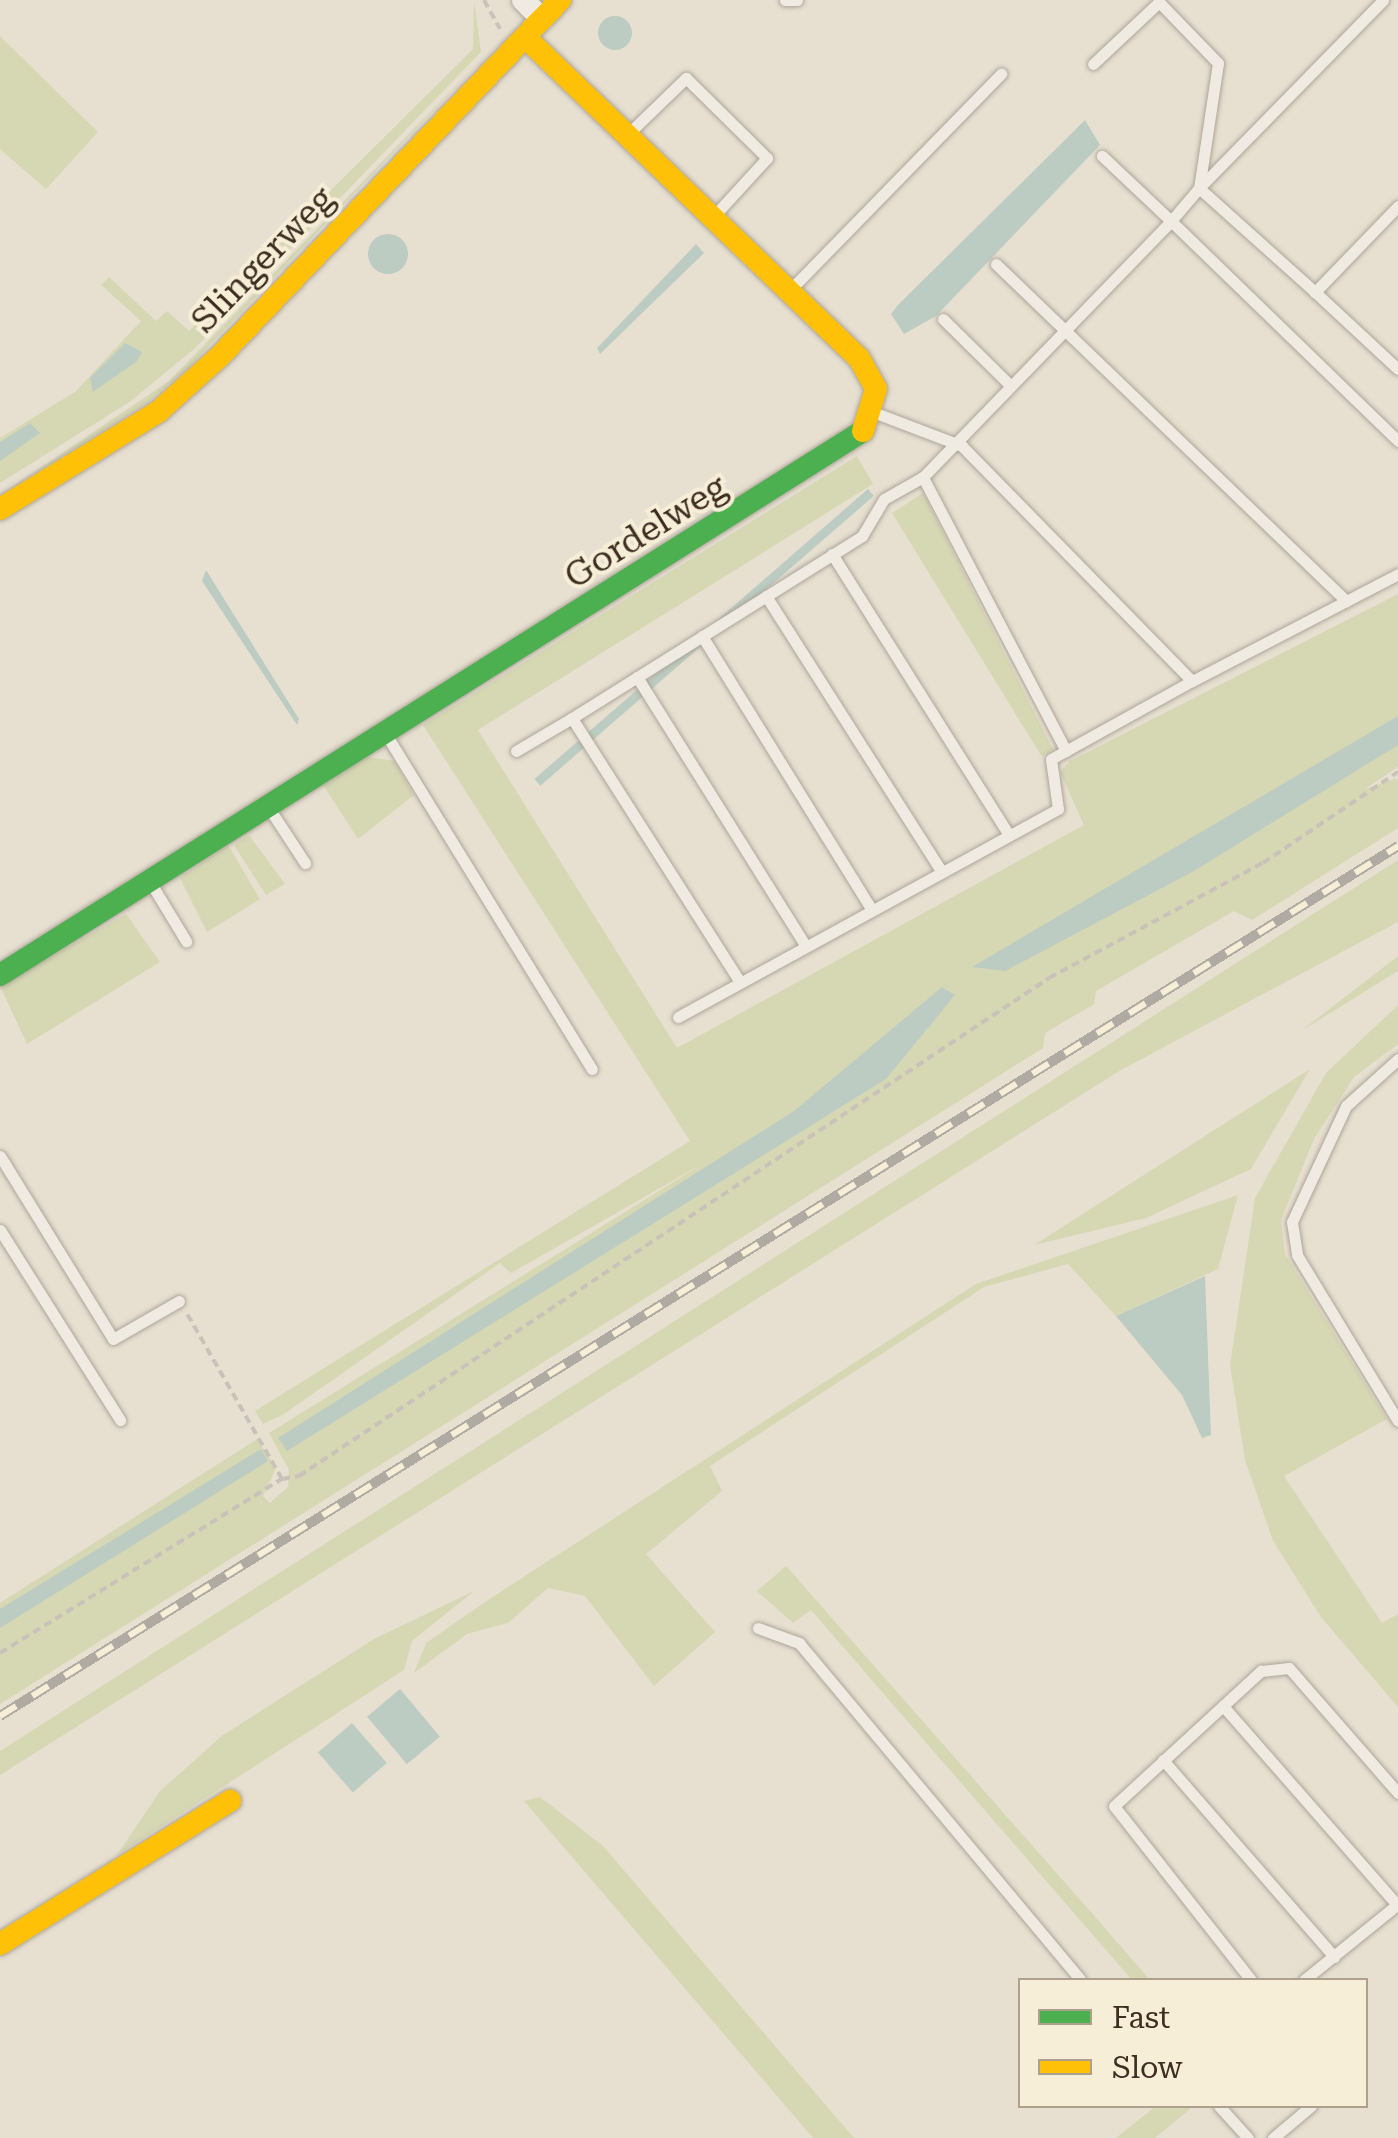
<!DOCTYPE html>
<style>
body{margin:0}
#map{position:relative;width:1398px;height:2138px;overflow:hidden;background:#e7e0d1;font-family:"Roboto Serif",serif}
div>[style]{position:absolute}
.green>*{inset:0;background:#d6d7b3}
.water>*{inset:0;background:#bcccc2;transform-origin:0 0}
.round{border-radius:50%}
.path>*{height:4px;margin-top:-2px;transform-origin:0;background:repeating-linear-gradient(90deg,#c8c2b9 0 8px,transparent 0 13px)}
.roads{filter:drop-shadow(0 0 2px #ada599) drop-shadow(0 0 2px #ada599)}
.lane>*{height:11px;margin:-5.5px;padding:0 5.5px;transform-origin:5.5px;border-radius:5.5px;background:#efebe3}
.street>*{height:22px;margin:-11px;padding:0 11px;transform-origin:11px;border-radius:11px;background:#efebe3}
.fast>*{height:22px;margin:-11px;padding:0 11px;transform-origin:11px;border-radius:11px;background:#4caf50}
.slow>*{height:22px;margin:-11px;padding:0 11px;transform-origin:11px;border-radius:11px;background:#ffc107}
.rail>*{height:10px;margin-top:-5px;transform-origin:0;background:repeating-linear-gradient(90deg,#f7eed8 0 19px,#afaaa2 0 38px);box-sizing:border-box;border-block:2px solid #afaaa2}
span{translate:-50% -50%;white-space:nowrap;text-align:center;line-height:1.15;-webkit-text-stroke:8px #f7eed8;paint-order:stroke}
.street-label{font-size:35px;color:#3d2e20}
.legend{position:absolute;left:1018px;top:1978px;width:350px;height:130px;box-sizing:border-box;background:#f7eed8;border:2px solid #ada18e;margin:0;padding:12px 18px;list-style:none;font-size:30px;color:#3d2e20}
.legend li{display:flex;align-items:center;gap:20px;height:50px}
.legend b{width:50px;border:2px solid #ada18e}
</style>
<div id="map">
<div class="green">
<i style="clip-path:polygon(474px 0,481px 52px,194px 349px,131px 401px,0 483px,0 438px,75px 392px,141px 321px,101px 285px,109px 277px,156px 321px,167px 311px,189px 331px,473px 49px)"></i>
<i style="clip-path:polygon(0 36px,98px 132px,46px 189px,0 149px)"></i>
<i style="clip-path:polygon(483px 58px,189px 367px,147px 403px,0 495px,169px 381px)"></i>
<i style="clip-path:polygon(857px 456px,873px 484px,478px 730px,677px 1048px,1084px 825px,1060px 772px,1070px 761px,1398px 594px,1398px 767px,1365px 789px,1398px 778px,1398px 828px,1252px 920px,1234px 911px,1096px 991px,1094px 1004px,1045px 1033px,1043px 1048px,0 1704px,0 1603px,257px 1439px,276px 1468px,263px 1496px,270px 1503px,288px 1487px,289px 1470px,269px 1433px,704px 1163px,511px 1273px,500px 1263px,284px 1414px,263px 1424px,255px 1411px,690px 1141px,423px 725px)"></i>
<i style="clip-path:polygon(923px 493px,1053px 749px,1042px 757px,892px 513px)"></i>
<i style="clip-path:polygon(368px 757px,394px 761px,414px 795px,358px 839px,323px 785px)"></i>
<i style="clip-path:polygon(249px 835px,285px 884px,266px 895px,234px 845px)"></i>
<i style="clip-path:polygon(228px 845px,260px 899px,207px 932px,180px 878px)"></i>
<i style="clip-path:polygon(1398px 860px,1398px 922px,1121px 1070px,0 1775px,0 1751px)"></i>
<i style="clip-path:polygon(126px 914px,160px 962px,27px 1044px,0 986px)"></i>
<i style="clip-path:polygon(1398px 956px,1398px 971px,1301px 1031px,1323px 1014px)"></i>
<i style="clip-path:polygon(1398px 1005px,1398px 1044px,1354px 1077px,1314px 1139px,1281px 1220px,1285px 1254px,1387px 1419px,1284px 1476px,1382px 1623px,1398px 1614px,1398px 1707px,1321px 1617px,1273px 1541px,1245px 1460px,1230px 1365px,1255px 1198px,1326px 1073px)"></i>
<i style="clip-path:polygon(1310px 1069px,1251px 1169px,1146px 1218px,1034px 1245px)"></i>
<i style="clip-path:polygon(1238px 1195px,1218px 1269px,1116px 1316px,1068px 1264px,984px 1287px,710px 1466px,722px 1491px,646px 1554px,715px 1632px,654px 1686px,585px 1596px,548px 1588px,508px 1623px,467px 1634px,414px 1673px,426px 1643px,485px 1602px,976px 1284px)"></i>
<i style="clip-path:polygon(786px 1566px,1097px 1919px,1150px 1980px,1132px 1980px,811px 1610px,793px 1623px,757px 1591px)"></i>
<i style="clip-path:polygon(474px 1591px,412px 1641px,404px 1670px,117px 1855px,160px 1791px,223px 1735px,374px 1639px)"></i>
<i style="clip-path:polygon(540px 1797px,603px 1846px,854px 2138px,813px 2138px,524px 1801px)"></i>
<i style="clip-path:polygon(1156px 2106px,1191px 2108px,1155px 2138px,1116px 2138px)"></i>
</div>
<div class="water">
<i class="round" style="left:598px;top:16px;width:34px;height:34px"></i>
<i style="clip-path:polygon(1085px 120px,1100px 145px,936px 316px,904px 334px,891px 314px,898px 305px)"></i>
<i class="round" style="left:368px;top:234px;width:40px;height:40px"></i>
<i style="clip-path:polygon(696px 244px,704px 253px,600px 354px,597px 348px)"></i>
<i style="clip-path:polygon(125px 343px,142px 352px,137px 361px,93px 392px,90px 378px)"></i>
<i style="clip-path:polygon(30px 423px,40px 433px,0 461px,0 442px)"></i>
<i style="left:868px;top:489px;width:9px;height:442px;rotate:49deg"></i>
<i style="clip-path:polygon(206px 570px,299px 719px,297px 725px,202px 581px)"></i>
<i style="clip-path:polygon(1398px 716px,1398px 745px,1194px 871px,1005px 971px,972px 967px)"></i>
<i style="clip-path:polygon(942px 987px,955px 995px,886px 1079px,287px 1451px,278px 1438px,794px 1111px)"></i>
<i style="clip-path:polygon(1205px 1276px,1211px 1435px,1202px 1438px,1182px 1395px,1116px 1316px)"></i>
<i style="clip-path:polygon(261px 1449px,268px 1461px,0 1628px,0 1609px)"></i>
<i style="left:400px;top:1689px;width:62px;height:43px;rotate:50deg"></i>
<i style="left:352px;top:1723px;width:53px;height:45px;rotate:49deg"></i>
</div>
<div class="path">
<i style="left:484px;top:0;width:33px;rotate:61deg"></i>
<i style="left:282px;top:1479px;width:17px;rotate:-10deg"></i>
<i style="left:299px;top:1476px;width:900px;rotate:-33.58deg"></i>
<i style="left:1049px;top:978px;width:243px;rotate:-28.3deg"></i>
<i style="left:1263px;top:863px;width:163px;rotate:-34deg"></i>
<i style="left:0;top:1653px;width:331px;rotate:-31.7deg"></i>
<i style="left:282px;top:1479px;width:190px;rotate:-119.9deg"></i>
</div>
<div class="roads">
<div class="lane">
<i style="left:785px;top:0;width:12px"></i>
<i style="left:1093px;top:64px;width:91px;rotate:-43.2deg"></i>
<i style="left:1159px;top:2px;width:85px;rotate:46deg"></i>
<i style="left:1218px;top:63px;width:126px;rotate:98.6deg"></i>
<i style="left:1199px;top:188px;width:43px;rotate:130.3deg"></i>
<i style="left:1171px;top:221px;width:95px;rotate:-136.7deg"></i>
<i style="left:630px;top:132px;width:78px;rotate:-44deg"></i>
<i style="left:686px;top:78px;width:114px;rotate:44.6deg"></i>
<i style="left:767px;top:158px;width:80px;rotate:132.5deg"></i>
<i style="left:1398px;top:206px;width:120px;rotate:134deg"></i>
<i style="left:1315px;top:292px;width:113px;rotate:42.9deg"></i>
<i style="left:996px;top:264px;width:486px;rotate:43.9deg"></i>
<i style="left:791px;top:289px;width:301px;rotate:-45.7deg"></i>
<i style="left:1315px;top:292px;width:156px;rotate:-138.1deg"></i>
<i style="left:1199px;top:188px;width:263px;rotate:-45.6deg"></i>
<i style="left:943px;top:319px;width:95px;rotate:44.6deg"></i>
<i style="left:832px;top:554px;width:332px;rotate:57.8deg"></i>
<i style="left:766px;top:596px;width:327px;rotate:57.5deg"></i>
<i style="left:702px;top:636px;width:322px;rotate:58.2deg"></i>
<i style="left:637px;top:677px;width:318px;rotate:57.9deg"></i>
<i style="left:1192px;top:681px;width:232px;rotate:-27.4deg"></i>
<i style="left:387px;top:736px;width:391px;rotate:58.4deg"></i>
<i style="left:516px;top:751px;width:65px;rotate:-30.5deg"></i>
<i style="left:1066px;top:751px;width:309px;rotate:-117.6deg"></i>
<i style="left:923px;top:477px;width:356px;rotate:-45.9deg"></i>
<i style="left:1171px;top:221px;width:316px;rotate:44.1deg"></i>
<i style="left:269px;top:808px;width:66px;rotate:56.8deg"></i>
<i style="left:152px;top:885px;width:66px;rotate:58.7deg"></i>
<i style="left:740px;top:982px;width:313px;rotate:-122.5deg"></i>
<i style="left:572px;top:718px;width:342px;rotate:-32.1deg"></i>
<i style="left:862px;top:536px;width:43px;rotate:-59.3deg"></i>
<i style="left:884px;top:499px;width:45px;rotate:-29.4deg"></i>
<i style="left:678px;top:1017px;width:433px;rotate:-28.7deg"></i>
<i style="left:1058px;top:809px;width:50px;rotate:-98deg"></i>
<i style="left:1051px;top:759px;width:161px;rotate:-29deg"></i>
<i style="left:1192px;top:681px;width:329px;rotate:-134.4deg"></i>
<i style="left:962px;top:446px;width:95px;rotate:-159.1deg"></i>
<i style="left:1398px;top:1059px;width:70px;rotate:137.9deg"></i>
<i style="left:1346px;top:1106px;width:128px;rotate:115deg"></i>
<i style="left:1292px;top:1222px;width:33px;rotate:81deg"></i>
<i style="left:1297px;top:1255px;width:194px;rotate:58.7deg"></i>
<i style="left:0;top:1156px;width:215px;rotate:58.3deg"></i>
<i style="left:113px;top:1339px;width:76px;rotate:-29.9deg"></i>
<i style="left:0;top:1230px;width:225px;rotate:57.7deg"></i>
<i style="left:758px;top:1628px;width:44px;rotate:20.1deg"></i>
<i style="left:799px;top:1643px;width:439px;rotate:50.1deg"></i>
<i style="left:1223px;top:1706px;width:264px;rotate:48.8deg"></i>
<i style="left:1163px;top:1760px;width:261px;rotate:49deg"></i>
<i style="left:1251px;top:1980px;width:221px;rotate:-128.2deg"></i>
<i style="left:1114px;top:1806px;width:200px;rotate:-42.6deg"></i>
<i style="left:1261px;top:1671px;width:28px;rotate:-6deg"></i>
<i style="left:1289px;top:1668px;width:166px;rotate:48.9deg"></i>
<i style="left:1304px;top:1980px;width:121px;rotate:-39deg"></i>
<i style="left:1219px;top:2106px;width:43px;rotate:47.8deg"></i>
<i style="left:1273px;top:2138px;width:50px;rotate:-40.1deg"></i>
</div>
<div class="street">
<i style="left:523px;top:0;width:27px;rotate:45deg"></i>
</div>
<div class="fast">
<i style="left:0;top:975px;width:1020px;rotate:-32.23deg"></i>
</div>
<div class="slow">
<i style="left:525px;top:37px;width:463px;rotate:43.9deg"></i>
<i style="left:859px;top:358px;width:35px;rotate:61deg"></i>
<i style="left:876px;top:389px;width:44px;rotate:107.2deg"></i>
<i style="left:0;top:509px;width:187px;rotate:-31.6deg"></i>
<i style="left:159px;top:411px;width:81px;rotate:-42deg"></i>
<i style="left:219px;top:357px;width:494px;rotate:-46.3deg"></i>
<i style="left:0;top:1944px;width:271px;rotate:-31.9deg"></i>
</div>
</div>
<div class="rail">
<i style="left:0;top:1716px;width:1647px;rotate:-31.89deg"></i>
</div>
<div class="street-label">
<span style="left:263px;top:260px;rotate:-46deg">Slingerweg</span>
<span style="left:646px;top:532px;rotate:-32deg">Gordelweg</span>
</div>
<ul class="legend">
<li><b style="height:12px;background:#4caf50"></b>Fast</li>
<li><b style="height:12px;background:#ffc107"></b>Slow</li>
</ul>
</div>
